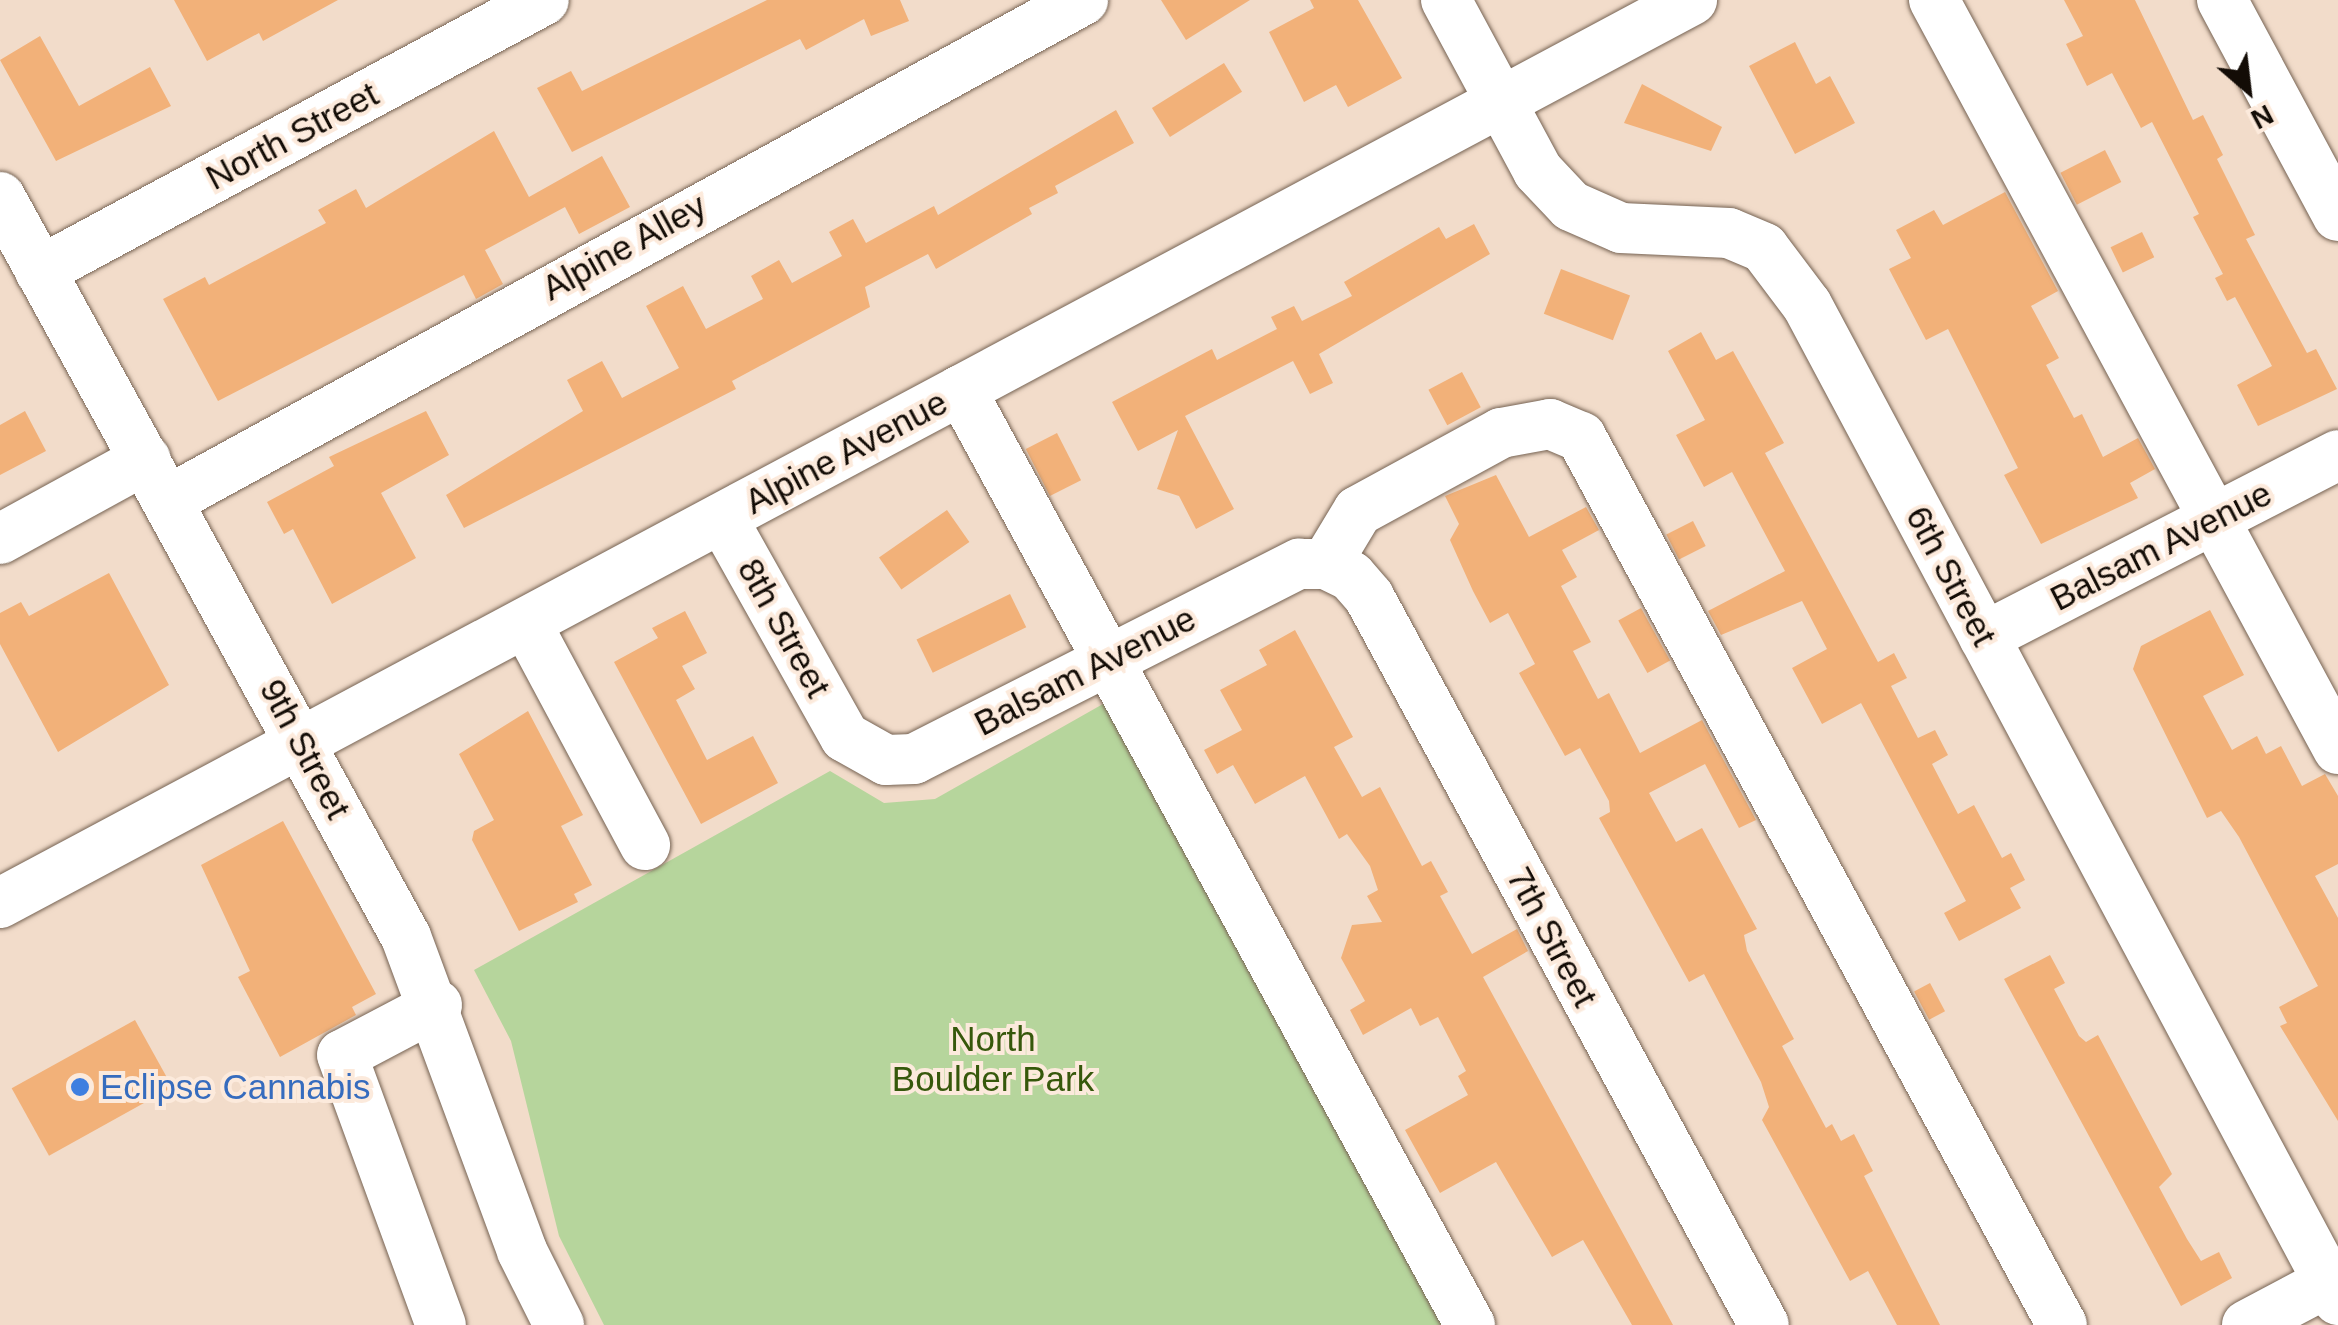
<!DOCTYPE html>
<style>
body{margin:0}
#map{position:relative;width:2338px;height:1325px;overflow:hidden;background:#f2dcca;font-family:Arial,sans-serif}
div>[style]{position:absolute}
.green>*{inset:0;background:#b6d59c}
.building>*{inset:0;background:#f2b179;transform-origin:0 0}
.roads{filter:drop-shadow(0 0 2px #766353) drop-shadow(0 0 2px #766353)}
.minor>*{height:50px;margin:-25px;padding:0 25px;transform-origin:25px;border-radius:25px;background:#fff}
.dots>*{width:28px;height:28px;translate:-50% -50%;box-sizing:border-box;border:5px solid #fceadc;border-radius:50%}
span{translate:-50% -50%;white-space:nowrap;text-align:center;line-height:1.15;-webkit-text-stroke:8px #fceadc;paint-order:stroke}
.street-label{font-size:35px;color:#130c06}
.park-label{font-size:35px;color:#36580b}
.shop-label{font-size:35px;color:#366cbe}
.left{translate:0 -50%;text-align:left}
.north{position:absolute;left:2198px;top:40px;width:100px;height:100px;-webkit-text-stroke:8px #fceadc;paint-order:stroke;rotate:152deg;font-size:28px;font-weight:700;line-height:40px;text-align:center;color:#130c06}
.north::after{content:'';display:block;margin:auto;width:35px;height:45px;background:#130c06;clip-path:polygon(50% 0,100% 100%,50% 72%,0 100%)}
</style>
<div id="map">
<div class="green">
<i style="clip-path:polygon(1110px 700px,1445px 1325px,604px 1325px,559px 1236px,511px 1041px,474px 970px,830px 771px,884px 803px,935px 799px)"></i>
</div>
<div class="building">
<i style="clip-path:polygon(174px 0,338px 0,263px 41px,259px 33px,207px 61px)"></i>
<i style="clip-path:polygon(767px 0,900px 0,909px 21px,871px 36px,864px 19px,806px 50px,800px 39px,572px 152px,537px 88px,571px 71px,582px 91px)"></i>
<i style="clip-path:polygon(1161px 0,1250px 0,1186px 40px)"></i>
<i style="clip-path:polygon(1310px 0,1358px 0,1402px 78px,1348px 107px,1336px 85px,1304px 102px,1269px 32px,1314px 8px)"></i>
<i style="clip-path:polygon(2064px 0,2135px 0,2193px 120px,2203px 115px,2223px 155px,2217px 159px,2255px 235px,2246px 239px,2307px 353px,2316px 349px,2337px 389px,2258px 426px,2237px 385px,2272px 366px,2235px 297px,2227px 301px,2215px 278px,2223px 274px,2193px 217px,2199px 214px,2152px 122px,2141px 128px,2112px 73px,2087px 86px,2066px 44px,2083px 36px)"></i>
<i style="clip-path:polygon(40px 36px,79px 106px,150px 67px,171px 106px,56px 161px,0 60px)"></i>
<i style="clip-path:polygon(1795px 42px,1816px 84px,1830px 76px,1855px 123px,1795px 154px,1749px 66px)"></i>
<i style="left:1224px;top:63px;width:34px;height:85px;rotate:58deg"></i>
<i style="clip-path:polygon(1642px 84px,1722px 127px,1711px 151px,1624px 123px)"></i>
<i style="clip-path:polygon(1116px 110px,1134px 143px,1055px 186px,1058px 193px,1029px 208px,1032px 214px,936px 269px,928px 254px,865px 287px,870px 307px,732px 381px,736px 389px,464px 528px,446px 495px,583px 411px,567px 380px,602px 361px,622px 398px,679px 368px,646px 306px,683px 286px,706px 329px,763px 299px,751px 276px,779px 260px,792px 283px,842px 256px,829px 232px,853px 219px,866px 243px,934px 206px,938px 215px)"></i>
<i style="clip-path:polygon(494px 131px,529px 197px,602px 156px,630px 207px,579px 234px,565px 207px,485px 250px,503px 284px,476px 299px,464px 275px,218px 401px,163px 299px,205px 277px,209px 285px,326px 223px,318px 210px,356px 189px,366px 208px)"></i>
<i style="left:2105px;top:150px;width:36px;height:50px;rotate:63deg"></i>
<i style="clip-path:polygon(2005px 192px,2058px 291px,2031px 306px,2059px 358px,2046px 365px,2074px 418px,2082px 414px,2103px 457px,2138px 438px,2155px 469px,2130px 483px,2138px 498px,2041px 544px,2004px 475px,2018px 468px,1948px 329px,1926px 340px,1889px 269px,1911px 258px,1896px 230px,1934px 210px,1943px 225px)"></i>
<i style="clip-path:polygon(1474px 224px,1490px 254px,1319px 354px,1333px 383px,1310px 394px,1293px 361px,1185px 416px,1234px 509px,1196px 529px,1179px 496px,1157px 489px,1178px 430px,1138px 451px,1112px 402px,1212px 349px,1217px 360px,1277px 329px,1271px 317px,1294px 306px,1302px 321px,1352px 296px,1344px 282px,1439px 227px,1446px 239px)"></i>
<i style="left:2142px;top:232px;width:28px;height:35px;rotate:64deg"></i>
<i style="left:1561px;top:269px;width:74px;height:48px;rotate:21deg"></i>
<i style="clip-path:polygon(1701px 332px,1716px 360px,1733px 351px,1784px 443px,1765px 453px,1878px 662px,1894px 653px,1907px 678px,1891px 686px,1918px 738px,1935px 730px,1948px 755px,1932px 764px,1958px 814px,1974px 805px,2002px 858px,2011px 853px,2025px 880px,2010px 888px,2021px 908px,1959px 941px,1944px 913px,1966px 901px,1861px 703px,1822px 724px,1792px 668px,1827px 649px,1802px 601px,1721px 635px,1708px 611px,1785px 571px,1732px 472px,1704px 487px,1676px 435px,1705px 420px,1668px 351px)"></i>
<i style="left:1462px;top:372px;width:40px;height:38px;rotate:62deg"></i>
<i style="clip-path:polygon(25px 411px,46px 451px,0 475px,0 425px)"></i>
<i style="clip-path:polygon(426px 411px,449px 455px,381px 493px,416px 558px,332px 604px,293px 529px,284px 534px,267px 502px,334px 466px,329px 457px)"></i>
<i style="left:1057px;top:433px;width:53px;height:35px;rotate:63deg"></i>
<i style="clip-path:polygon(1496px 475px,1529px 537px,1586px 507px,1599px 530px,1562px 550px,1577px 577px,1561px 586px,1591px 642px,1573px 651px,1598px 699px,1609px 693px,1640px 753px,1702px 720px,1756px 820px,1739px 828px,1705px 764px,1649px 793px,1676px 842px,1702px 828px,1757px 929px,1744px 935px,1747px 951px,1794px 1039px,1782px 1046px,1826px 1128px,1832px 1124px,1841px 1141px,1854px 1134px,1873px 1171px,1864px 1176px,1940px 1325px,1897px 1325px,1868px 1271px,1850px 1281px,1762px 1120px,1769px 1107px,1761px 1082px,1704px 974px,1689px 982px,1599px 818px,1610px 812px,1609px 801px,1580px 748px,1565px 756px,1519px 673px,1535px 664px,1508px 613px,1490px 623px,1473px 591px,1450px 540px,1459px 524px,1445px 496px)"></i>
<i style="left:947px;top:510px;width:39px;height:83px;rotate:55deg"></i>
<i style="left:1693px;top:521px;width:28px;height:30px;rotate:63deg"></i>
<i style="clip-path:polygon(109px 573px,169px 685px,58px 752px,0 644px,0 613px,21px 602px,29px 616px)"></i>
<i style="left:1010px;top:594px;width:37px;height:104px;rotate:64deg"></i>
<i style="left:1641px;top:608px;width:60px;height:26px;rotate:61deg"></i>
<i style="clip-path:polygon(2210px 610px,2244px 675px,2203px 696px,2232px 750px,2257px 736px,2266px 754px,2281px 746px,2302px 786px,2325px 774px,2338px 796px,2338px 864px,2315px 876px,2338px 918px,2338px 1121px,2280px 1026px,2287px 1023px,2279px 1007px,2318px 986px,2239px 837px,2221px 811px,2207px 818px,2133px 669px,2141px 646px)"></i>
<i style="clip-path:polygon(685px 611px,707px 653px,682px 666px,695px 689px,676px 700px,707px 760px,753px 736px,778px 783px,701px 824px,614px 662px,658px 638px,652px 628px)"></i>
<i style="clip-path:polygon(1295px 630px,1353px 737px,1334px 747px,1362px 797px,1380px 787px,1422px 866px,1431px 861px,1448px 892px,1440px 896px,1472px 954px,1517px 929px,1528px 951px,1483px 977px,1673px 1325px,1632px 1325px,1583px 1240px,1552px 1257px,1496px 1162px,1440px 1193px,1405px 1130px,1468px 1095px,1458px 1076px,1466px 1071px,1438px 1017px,1420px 1026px,1411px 1008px,1363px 1035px,1350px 1010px,1365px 1001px,1341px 958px,1352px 925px,1382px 922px,1367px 896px,1378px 890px,1370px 866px,1347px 834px,1339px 839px,1305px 776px,1255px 804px,1233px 765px,1217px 774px,1204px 750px,1242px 730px,1220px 690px,1267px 665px,1259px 650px)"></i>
<i style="clip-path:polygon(528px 711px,583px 815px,561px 826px,592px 885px,574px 894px,578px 902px,519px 931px,472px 840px,474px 831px,494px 820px,459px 754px)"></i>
<i style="clip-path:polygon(283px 821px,376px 994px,352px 1007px,356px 1015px,280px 1057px,238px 977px,250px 971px,201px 865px)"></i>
<i style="clip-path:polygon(2050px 955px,2065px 983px,2054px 989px,2079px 1036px,2086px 1042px,2098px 1035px,2172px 1174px,2159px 1187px,2187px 1239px,2201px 1261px,2219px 1252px,2232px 1278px,2181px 1306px,2004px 979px)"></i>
<i style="left:1930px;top:983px;width:32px;height:18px;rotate:62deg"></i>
<i style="left:135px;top:1020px;width:77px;height:141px;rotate:61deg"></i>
</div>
<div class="roads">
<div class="minor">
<i style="left:1446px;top:0;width:194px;rotate:61.7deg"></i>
<i style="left:1538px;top:171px;width:48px;rotate:46.7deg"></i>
<i style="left:1571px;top:206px;width:55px;rotate:23.7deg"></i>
<i style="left:1621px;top:228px;width:108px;rotate:2.7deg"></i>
<i style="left:1729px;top:233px;width:38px;rotate:23deg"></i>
<i style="left:1764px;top:248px;width:71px;rotate:53deg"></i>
<i style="left:1807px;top:305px;width:1128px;rotate:61.91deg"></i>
<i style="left:1934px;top:0;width:851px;rotate:61.66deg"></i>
<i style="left:2222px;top:0;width:245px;rotate:61.8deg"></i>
<i style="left:0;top:197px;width:844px;rotate:61.25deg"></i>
<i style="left:406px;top:937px;width:335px;rotate:69.7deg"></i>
<i style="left:522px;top:1251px;width:83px;rotate:63.4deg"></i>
<i style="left:40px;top:271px;width:572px;rotate:-28.27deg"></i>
<i style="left:961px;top:390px;width:1065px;rotate:61.44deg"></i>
<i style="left:169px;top:500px;width:1042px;rotate:-28.68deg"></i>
<i style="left:722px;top:518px;width:251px;rotate:60.7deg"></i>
<i style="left:845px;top:737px;width:47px;rotate:29.3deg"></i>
<i style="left:886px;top:760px;width:28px;rotate:-2deg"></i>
<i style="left:914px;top:759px;width:432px;rotate:-26.9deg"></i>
<i style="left:1299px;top:564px;width:27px"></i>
<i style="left:1326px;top:564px;width:28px;rotate:26deg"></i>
<i style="left:1351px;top:576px;width:28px;rotate:49deg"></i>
<i style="left:1369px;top:597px;width:828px;rotate:61.52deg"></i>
<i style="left:0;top:539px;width:166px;rotate:-28.7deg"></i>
<i style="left:1326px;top:564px;width:62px;rotate:-58.9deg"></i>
<i style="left:1358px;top:511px;width:163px;rotate:-28.6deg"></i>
<i style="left:1501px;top:433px;width:50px;rotate:-10.4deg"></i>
<i style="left:1550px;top:424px;width:34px;rotate:23deg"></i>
<i style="left:1581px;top:437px;width:1010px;rotate:61.56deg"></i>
<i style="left:526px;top:623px;width:252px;rotate:61.8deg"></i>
<i style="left:1984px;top:637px;width:398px;rotate:-27.2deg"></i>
<i style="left:0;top:903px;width:1918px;rotate:-28.09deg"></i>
<i style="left:437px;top:1005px;width:107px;rotate:152.2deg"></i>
<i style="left:342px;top:1055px;width:288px;rotate:69.9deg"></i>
<i style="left:2247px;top:1325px;width:103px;rotate:-27.8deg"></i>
</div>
</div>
<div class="dots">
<i style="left:80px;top:1087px;background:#3f7fe0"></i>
</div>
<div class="street-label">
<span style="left:292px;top:136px;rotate:-28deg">North Street</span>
<span style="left:624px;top:247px;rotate:-29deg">Alpine Alley</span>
<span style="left:846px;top:452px;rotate:-28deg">Alpine Avenue</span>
<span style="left:2161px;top:546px;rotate:-27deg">Balsam Avenue</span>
<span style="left:1951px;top:576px;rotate:62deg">6th Street</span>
<span style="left:784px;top:628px;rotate:61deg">8th Street</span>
<span style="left:1085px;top:671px;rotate:-27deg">Balsam Avenue</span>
<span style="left:305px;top:749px;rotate:62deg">9th Street</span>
<span style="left:1552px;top:937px;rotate:62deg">7th Street</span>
</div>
<div class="park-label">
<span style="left:993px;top:1059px">North<br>Boulder Park</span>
</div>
<div class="shop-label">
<span class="left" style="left:100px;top:1087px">Eclipse Cannabis</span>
</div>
<div class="north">N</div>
</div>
